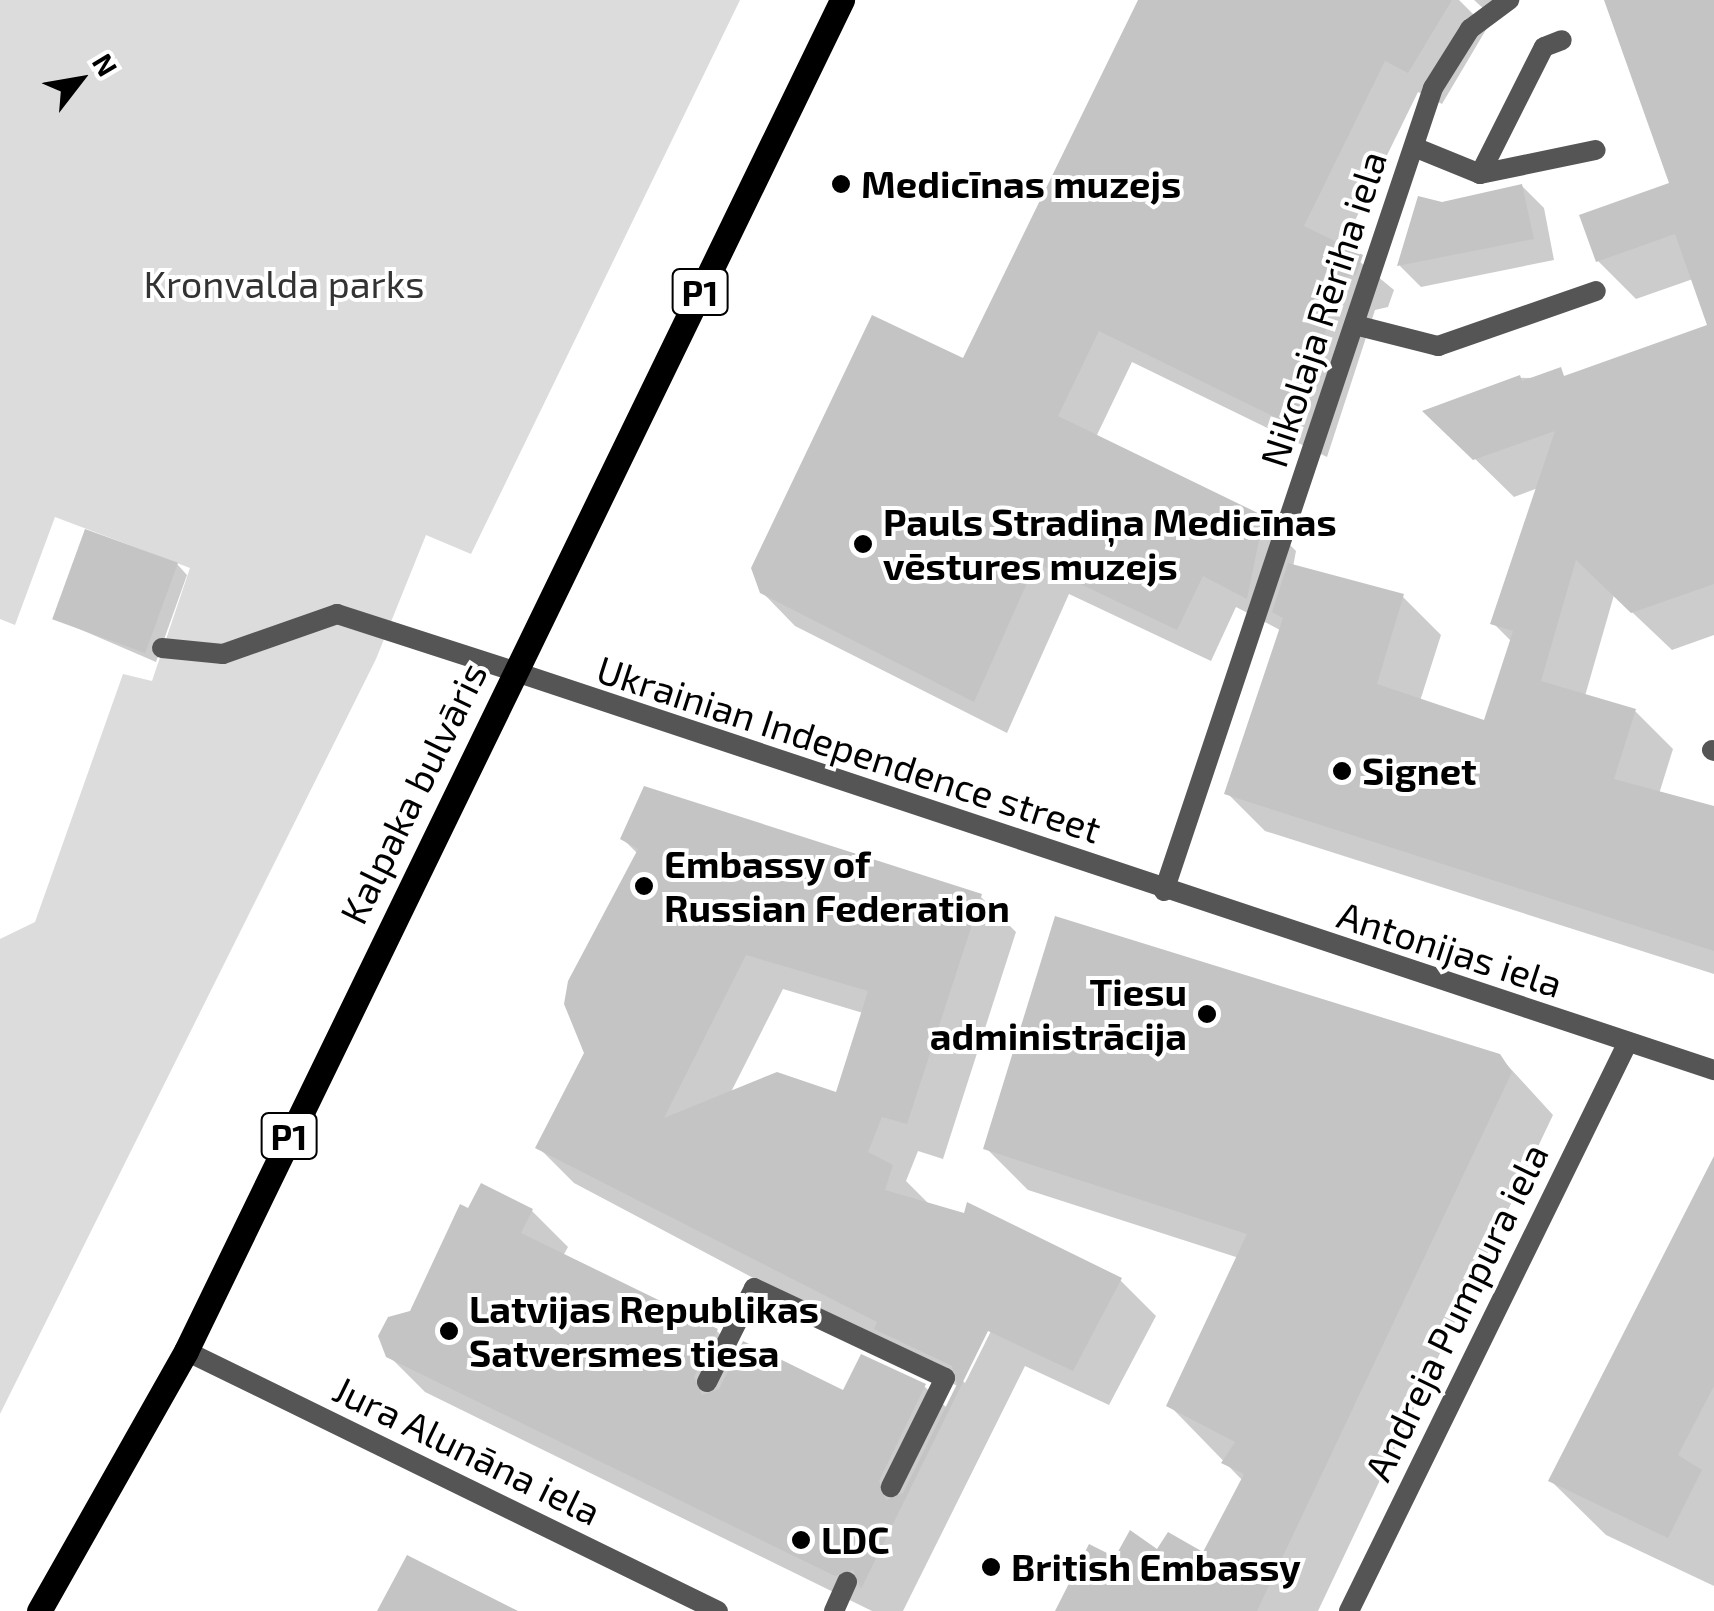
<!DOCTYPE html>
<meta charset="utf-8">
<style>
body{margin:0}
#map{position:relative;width:1714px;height:1611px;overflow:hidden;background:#fff;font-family:"Exo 2",sans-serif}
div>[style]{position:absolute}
.green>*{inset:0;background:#dcdcdc}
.shadow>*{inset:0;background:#0003}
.building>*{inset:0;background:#c4c4c4;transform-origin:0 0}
.service>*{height:20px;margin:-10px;padding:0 10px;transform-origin:10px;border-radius:10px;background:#555}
.minor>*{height:20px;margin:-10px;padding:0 10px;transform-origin:10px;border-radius:10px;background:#555}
.primary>*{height:25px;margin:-12.5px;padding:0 12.5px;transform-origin:12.5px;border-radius:12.5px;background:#000}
.dots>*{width:28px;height:28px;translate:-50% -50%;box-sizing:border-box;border:5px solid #fff;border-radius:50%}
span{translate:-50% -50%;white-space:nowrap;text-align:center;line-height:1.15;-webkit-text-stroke:8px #fff;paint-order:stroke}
.shield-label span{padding:2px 8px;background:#fff;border:2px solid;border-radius:8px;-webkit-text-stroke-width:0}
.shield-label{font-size:35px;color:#000;font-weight:700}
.poi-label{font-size:38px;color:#000;font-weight:700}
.left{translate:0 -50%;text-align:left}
.right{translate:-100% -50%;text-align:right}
.park-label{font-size:38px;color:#333}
.street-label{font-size:38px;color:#000}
.north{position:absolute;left:30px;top:30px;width:100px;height:100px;-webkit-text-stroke:8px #fff;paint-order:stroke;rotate:59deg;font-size:28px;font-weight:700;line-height:40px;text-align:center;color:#000}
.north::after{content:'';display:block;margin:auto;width:35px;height:45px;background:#000;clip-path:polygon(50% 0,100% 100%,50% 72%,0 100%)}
</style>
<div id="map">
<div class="green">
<i style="clip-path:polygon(0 0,740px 0,471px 554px,426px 535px,376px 659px,0 1414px,0 939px,35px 922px,123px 674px,152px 681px,190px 568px,55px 517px,15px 625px,0 619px)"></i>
</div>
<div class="shadow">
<i style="clip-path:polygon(1142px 0,1459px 0,1487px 28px,1442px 104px,1418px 92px,1342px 247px,1394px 290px,1388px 307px,1375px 310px,1327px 457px,1132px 362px,1096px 437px,1263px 518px,1296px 551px,1293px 567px,1403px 597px,1441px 635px,1420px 701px,1486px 723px,1512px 642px,1493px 623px,1538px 488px,1514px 497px,1427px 412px,1519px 378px,1568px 377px,1710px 326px,1693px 279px,1636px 299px,1598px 261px,1672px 184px,1607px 0,1714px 0,1714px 635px,1672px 650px,1614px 595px,1585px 696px,1635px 711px,1673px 749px,1659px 794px,1714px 809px,1714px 974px,1265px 831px,1227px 793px,1282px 631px,1236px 607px,1211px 661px,1069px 594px,1007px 733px,795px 626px,762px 592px,964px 361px)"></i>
<i style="clip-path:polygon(1474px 0,1513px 0,1485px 10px)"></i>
<i style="clip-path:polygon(1522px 186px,1544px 208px,1554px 260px,1421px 287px,1400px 266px,1420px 199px,1442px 204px)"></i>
<i style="clip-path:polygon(177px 564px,187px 575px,156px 662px,56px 619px)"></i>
<i style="clip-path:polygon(evenodd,623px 839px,980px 896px,1016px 932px,943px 1159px,918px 1151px,906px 1181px,928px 1203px,1120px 1280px,1156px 1316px,1109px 1405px,1025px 1366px,903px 1611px,872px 1611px,425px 1392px,388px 1355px,482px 1186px,532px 1211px,568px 1247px,563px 1256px,717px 1331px,739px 1354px,844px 1394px,863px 1357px,925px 1387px,948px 1409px,959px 1387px,574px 1183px,538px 1147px,587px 1053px,638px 854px,623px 839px,783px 989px,863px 1013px,837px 1095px,730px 1094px,783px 989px,623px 839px,992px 1319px,996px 1321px,965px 1383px,962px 1380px,992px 1319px)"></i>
<i style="clip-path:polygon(1499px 1056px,1553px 1115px,1318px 1611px,1058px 1611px,1116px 1560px,1204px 1556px,1243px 1481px,1169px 1405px,1239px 1258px,1028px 1190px,986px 1148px)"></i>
<i style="clip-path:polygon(1714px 1162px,1714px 1586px,1606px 1535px,1551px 1481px)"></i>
</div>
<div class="building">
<i style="clip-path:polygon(1138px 0,1452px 0,1408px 73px,1385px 61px,1304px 226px,1363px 255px,1356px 275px,1343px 277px,1295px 427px,1099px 331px,1058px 416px,1264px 516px,1247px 599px,1203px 576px,1177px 630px,1036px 563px,974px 702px,760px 593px,751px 568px,872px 315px,963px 358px)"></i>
<i style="clip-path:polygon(1604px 0,1714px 0,1714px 584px,1631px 613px,1576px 560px,1541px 681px,1636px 709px,1614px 779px,1714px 806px,1714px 951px,1224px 794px,1283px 618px,1272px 612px,1288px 563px,1404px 594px,1377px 684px,1484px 720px,1513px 631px,1490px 624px,1555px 431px,1473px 460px,1422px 411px,1520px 375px,1522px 381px,1561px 367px,1564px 376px,1707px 325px,1675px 234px,1596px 262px,1579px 215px,1669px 183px)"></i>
<i style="clip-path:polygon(1522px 184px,1534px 239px,1397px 266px,1418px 196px,1442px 202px)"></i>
<i style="left:85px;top:529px;width:99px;height:96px;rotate:20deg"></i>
<i style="clip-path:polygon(evenodd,644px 786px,982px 894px,907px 1124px,882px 1117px,868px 1152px,893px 1165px,885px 1190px,964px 1213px,967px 1202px,1122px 1278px,1073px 1371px,988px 1331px,861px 1589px,853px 1570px,835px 1576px,386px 1357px,378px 1336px,388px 1317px,410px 1311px,460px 1204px,468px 1208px,481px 1183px,533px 1209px,521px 1233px,718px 1329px,694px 1377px,702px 1395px,719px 1389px,743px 1341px,843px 1390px,861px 1354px,926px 1384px,879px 1481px,886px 1500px,903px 1493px,957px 1384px,952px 1366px,874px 1329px,877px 1322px,535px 1148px,584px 1053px,564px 1004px,568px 981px,638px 849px,620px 839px,644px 786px,746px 955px,868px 991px,836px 1092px,777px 1072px,664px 1118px,746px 955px)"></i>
<i style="clip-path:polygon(1055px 916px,1500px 1054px,1512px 1072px,1257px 1611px,1055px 1611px,1089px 1544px,1115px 1557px,1130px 1530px,1157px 1549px,1168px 1532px,1203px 1552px,1244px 1474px,1221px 1463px,1235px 1442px,1166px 1406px,1247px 1234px,983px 1149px)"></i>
<i style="clip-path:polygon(1714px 1156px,1714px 1386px,1678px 1455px,1702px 1470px,1668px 1538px,1548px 1481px)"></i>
<i style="clip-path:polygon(407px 1555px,518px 1611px,377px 1611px)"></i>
</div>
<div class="service">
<i style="left:1414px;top:147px;width:71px;rotate:22.2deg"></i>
<i style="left:1480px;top:174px;width:142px;rotate:-63.3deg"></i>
<i style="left:1544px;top:47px;width:19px;rotate:-21deg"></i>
<i style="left:1480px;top:174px;width:118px;rotate:-11.7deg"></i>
<i style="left:1355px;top:325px;width:86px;rotate:14.2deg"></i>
<i style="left:1438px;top:346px;width:167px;rotate:-19.2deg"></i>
<i style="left:162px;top:648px;width:61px;rotate:5.6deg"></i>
<i style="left:223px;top:654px;width:121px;rotate:-19.3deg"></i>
<i style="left:337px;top:614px;width:185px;rotate:17.9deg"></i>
<i style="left:1712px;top:750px;width:2px;rotate:27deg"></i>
<i style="left:707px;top:1382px;width:105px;rotate:-63.4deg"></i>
<i style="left:754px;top:1288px;width:211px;rotate:25.2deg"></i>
<i style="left:945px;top:1378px;width:122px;rotate:116.4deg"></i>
<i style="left:834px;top:1611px;width:32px;rotate:-66deg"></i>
</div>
<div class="minor">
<i style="left:513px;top:671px;width:1266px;rotate:18.38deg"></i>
<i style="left:1164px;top:891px;width:847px;rotate:-71.48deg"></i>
<i style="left:1433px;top:88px;width:70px;rotate:-57.9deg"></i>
<i style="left:1470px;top:29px;width:49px;rotate:-36.6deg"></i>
<i style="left:186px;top:1351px;width:592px;rotate:26.05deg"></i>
<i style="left:1349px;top:1611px;width:631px;rotate:-63.88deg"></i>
</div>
<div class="primary">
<i style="left:39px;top:1611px;width:299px;rotate:-60.5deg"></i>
<i style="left:186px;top:1351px;width:1502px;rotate:-64.1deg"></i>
</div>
<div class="dots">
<i style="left:841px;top:184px;background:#000"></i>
<i style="left:863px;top:544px;background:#000"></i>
<i style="left:1342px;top:771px;background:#000"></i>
<i style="left:644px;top:886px;background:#000"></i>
<i style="left:1207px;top:1014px;background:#000"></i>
<i style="left:449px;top:1331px;background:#000"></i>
<i style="left:801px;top:1540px;background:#000"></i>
<i style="left:991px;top:1567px;background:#000"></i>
</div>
<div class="shield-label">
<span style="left:700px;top:292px">P1</span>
<span style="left:289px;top:1136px">P1</span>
</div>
<div class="poi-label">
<span class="left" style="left:861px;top:184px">Medicīnas muzejs</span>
<span class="left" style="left:883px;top:544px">Pauls Stradiņa Medicīnas<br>vēstures muzejs</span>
<span class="left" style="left:1362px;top:771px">Signet</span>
<span class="left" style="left:664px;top:886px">Embassy of<br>Russian Federation</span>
<span class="right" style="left:1187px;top:1014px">Tiesu<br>administrācija</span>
<span class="left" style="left:469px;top:1331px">Latvijas Republikas<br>Satversmes tiesa</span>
<span class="left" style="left:821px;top:1540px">LDC</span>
<span class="left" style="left:1011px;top:1567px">British Embassy</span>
</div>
<div class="park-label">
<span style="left:284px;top:284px">Kronvalda parks</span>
</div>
<div class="street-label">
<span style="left:1323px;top:309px;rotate:-72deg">Nikolaja Rēriha iela</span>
<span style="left:849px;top:749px;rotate:18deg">Ukrainian Independence street</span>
<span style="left:413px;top:793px;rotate:-64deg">Kalpaka bulvāris</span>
<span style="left:1450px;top:949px;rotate:18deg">Antonijas iela</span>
<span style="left:1456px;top:1312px;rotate:-64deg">Andreja Pumpura iela</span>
<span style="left:467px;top:1450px;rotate:26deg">Jura Alunāna iela</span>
</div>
<div class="north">N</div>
</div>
